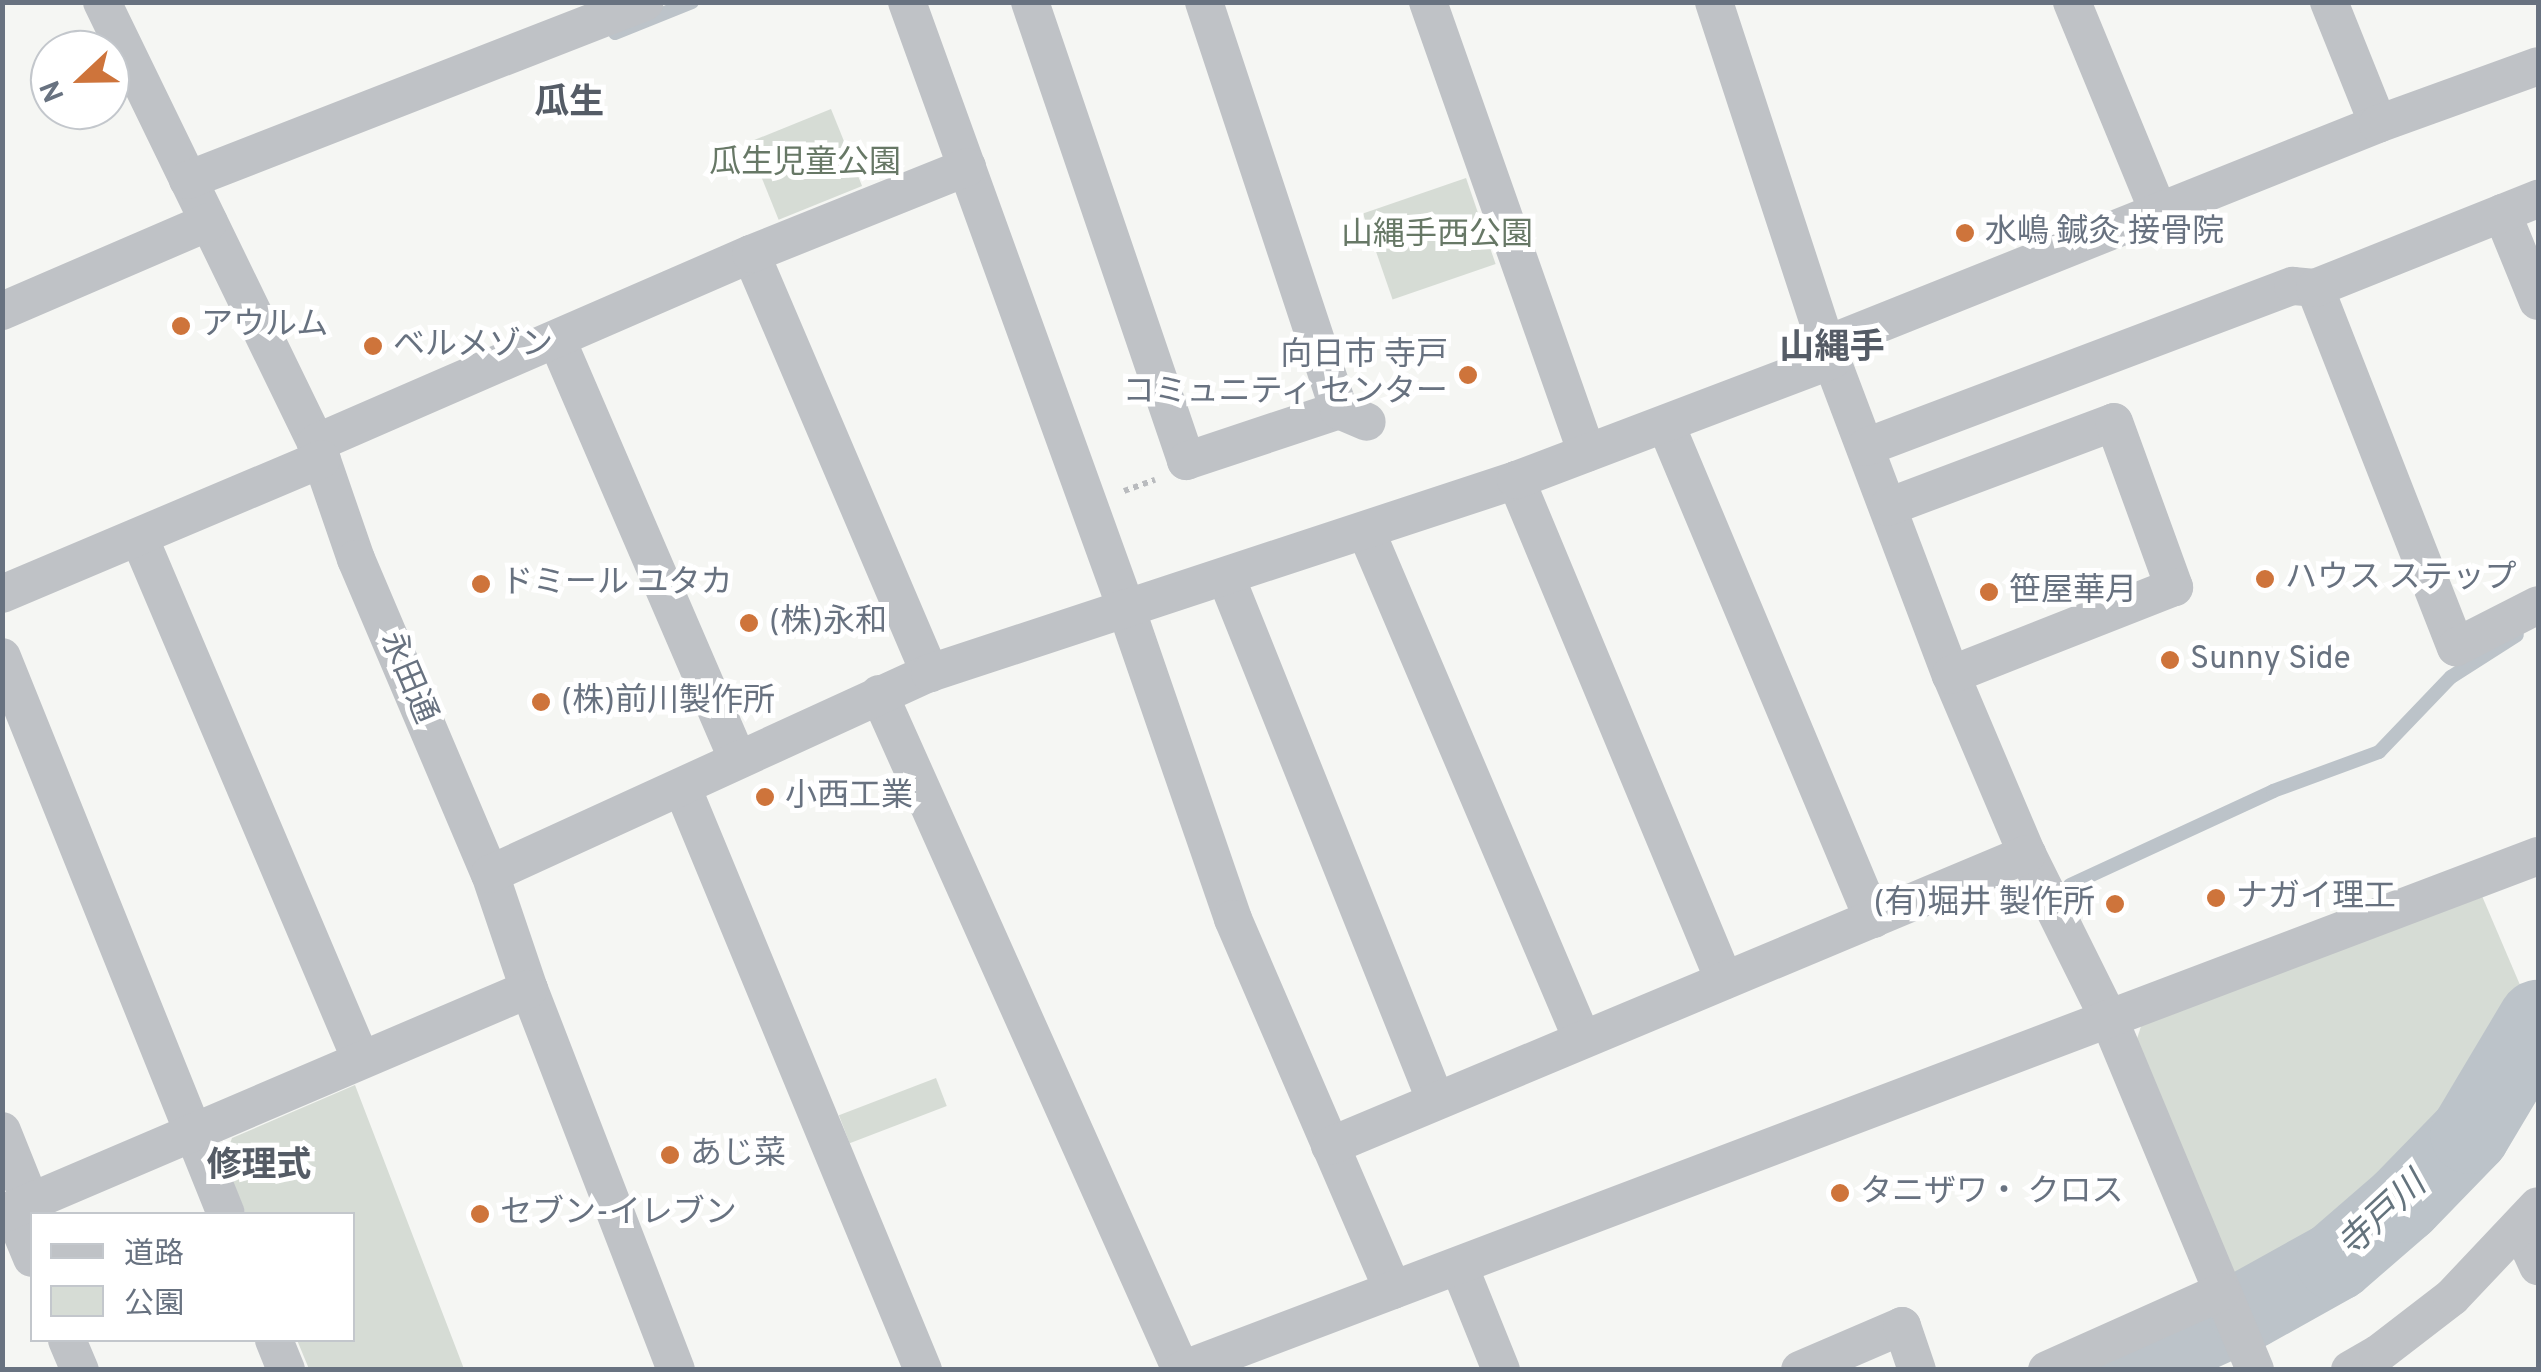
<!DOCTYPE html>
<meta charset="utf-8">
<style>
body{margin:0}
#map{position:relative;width:2541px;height:1372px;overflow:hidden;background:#f5f6f3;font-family:Overpass,"Noto Sans JP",sans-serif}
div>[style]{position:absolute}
.green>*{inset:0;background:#d6dcd5;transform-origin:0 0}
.stream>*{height:14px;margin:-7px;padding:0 7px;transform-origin:7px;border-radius:7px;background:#bcc3c9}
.river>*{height:80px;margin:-40px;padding:0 40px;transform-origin:40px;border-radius:40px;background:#bcc3c9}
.path>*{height:6px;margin-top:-3px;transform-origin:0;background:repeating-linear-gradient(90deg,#b9bbbe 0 5px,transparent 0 10px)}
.street>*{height:38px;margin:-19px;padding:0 19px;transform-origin:19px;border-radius:19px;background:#bfc2c6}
.dots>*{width:28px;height:28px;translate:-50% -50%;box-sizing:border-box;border:5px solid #fff;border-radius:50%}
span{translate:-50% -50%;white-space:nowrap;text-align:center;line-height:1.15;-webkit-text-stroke:10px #fff;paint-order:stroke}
.park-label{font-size:32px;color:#677866}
.poi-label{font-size:32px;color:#687280}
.left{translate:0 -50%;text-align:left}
.right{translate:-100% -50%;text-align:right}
.street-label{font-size:32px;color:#687280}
.neighbourhood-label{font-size:35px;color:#555c66;font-weight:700}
.water-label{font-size:35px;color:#64737d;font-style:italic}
.frame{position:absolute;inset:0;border:5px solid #687280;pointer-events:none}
.legend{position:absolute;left:30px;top:1212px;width:325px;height:130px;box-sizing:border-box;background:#fff;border:2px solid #c3c7cc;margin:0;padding:12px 18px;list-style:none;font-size:30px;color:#687280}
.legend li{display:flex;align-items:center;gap:20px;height:50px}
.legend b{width:50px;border:2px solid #c3c7cc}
.north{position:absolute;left:30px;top:30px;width:100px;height:100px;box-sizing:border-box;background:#fff;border:2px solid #c3c7cc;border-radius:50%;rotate:248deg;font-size:28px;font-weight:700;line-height:40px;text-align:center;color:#687280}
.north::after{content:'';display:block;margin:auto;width:35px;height:45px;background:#ce743b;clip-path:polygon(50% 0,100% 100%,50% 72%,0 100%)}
</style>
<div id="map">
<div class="green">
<i style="left:831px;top:109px;width:83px;height:90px;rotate:68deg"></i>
<i style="left:1466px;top:178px;width:91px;height:109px;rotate:71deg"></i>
<i style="clip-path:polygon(2482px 896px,2529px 1006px,2425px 1159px,2323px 1246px,2239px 1293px,2136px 1042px,2142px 1023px)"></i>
<i style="left:936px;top:1078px;width:30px;height:104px;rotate:69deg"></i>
<i style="clip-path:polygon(355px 1085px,464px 1369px,309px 1369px,297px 1340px,352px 1340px,352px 1214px,246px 1214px,224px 1160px,232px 1138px)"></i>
</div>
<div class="stream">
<i style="left:615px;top:33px;width:83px;rotate:-21.9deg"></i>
<i style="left:2070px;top:885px;width:224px;rotate:-24.8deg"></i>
<i style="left:2273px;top:791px;width:113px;rotate:-20.2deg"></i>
<i style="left:2379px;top:752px;width:104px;rotate:-46.2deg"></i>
<i style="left:2451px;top:677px;width:78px;rotate:-32.5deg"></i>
</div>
<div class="river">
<i style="left:2115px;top:1370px;width:146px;rotate:-24.3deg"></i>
<i style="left:2248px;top:1310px;width:101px;rotate:-29.1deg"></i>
<i style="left:2336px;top:1261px;width:89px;rotate:-40.9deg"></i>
<i style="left:2403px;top:1203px;width:96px;rotate:-45.8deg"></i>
<i style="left:2470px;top:1134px;width:133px;rotate:-59.2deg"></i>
</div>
<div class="path">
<i style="left:1124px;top:491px;width:33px;rotate:-20deg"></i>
</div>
<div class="street">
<i style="left:102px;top:2px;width:490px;rotate:64.1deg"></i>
<i style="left:316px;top:443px;width:123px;rotate:71deg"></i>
<i style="left:356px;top:559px;width:342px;rotate:67deg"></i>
<i style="left:490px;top:874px;width:121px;rotate:71.3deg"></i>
<i style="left:529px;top:989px;width:408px;rotate:68.9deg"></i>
<i style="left:907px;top:2px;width:644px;rotate:70.13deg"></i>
<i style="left:1126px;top:608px;width:329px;rotate:71deg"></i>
<i style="left:1233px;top:919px;width:404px;rotate:66.7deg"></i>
<i style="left:1030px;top:2px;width:485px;rotate:71.2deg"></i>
<i style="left:1186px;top:461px;width:161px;rotate:-18.4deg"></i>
<i style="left:1204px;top:2px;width:430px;rotate:71.7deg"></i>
<i style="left:1339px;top:410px;width:30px;rotate:23deg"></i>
<i style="left:1428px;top:2px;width:478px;rotate:70.6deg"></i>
<i style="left:1714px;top:2px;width:361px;rotate:71.9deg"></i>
<i style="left:1826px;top:345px;width:353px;rotate:69.3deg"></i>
<i style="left:1951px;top:675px;width:194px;rotate:67deg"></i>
<i style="left:2027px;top:854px;width:184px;rotate:63.6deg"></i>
<i style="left:2109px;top:1019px;width:380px;rotate:67.4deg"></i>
<i style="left:2072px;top:2px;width:226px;rotate:67.6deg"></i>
<i style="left:2329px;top:2px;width:131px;rotate:68.1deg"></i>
<i style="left:188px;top:180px;width:490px;rotate:-21.3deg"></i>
<i style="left:2502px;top:213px;width:95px;rotate:67.8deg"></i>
<i style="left:751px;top:254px;width:456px;rotate:66.9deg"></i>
<i style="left:2315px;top:288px;width:386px;rotate:68.6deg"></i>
<i style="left:2456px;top:647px;width:92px;rotate:-27.1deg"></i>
<i style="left:2px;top:311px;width:225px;rotate:-23.3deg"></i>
<i style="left:557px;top:340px;width:457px;rotate:66.7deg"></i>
<i style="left:1826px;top:345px;width:595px;rotate:-21.82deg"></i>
<i style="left:2378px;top:124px;width:170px;rotate:-19.9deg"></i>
<i style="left:1666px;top:425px;width:536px;rotate:67.26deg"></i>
<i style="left:316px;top:443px;width:474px;rotate:-23.5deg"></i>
<i style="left:751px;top:254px;width:233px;rotate:-21.9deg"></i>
<i style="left:1866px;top:447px;width:456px;rotate:-20.7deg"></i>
<i style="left:2293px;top:286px;width:22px;rotate:5deg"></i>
<i style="left:2315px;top:288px;width:240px;rotate:-21.8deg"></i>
<i style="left:1516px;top:480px;width:542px;rotate:67.41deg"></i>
<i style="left:1888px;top:507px;width:241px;rotate:-20.6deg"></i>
<i style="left:2114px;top:422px;width:176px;rotate:70deg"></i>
<i style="left:2174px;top:587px;width:240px;rotate:158.5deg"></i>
<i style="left:1366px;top:531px;width:552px;rotate:66.96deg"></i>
<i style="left:139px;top:537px;width:568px;rotate:67deg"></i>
<i style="left:1226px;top:577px;width:562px;rotate:68.18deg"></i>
<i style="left:2px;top:594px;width:347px;rotate:-22.9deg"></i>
<i style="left:2px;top:657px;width:600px;rotate:68.09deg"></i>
<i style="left:879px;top:694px;width:740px;rotate:65.93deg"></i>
<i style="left:682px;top:787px;width:631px;rotate:67.54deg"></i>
<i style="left:490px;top:874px;width:484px;rotate:-24.6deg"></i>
<i style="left:930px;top:673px;width:617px;rotate:-18.23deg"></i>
<i style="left:1516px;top:480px;width:338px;rotate:-20.8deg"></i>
<i style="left:2px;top:1131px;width:75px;rotate:68.2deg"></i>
<i style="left:1330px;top:1146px;width:756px;rotate:-22.73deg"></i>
<i style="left:12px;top:1210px;width:52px;rotate:67.4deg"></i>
<i style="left:2px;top:1214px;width:573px;rotate:-23.12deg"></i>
<i style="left:2521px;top:1229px;width:41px;rotate:65.3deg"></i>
<i style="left:1459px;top:1266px;width:112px;rotate:68deg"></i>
<i style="left:67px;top:1340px;width:33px;rotate:67deg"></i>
<i style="left:274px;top:1340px;width:32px;rotate:68deg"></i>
<i style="left:1182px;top:1370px;width:1450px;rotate:-20.76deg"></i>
<i style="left:1800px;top:1370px;width:111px;rotate:-23.3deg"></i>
<i style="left:1902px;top:1326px;width:46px;rotate:71.2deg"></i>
<i style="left:2047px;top:1370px;width:191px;rotate:-24.1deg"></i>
<i style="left:2350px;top:1370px;width:32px;rotate:-30deg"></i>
<i style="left:2378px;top:1354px;width:93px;rotate:-37.6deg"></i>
<i style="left:2452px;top:1297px;width:125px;rotate:-46.6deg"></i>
</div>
<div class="dots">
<i style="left:1965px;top:233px;background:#ce743b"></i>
<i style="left:181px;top:326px;background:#ce743b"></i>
<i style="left:373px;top:346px;background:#ce743b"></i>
<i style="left:1468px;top:375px;background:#ce743b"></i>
<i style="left:2265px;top:579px;background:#ce743b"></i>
<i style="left:481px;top:584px;background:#ce743b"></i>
<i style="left:1989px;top:592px;background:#ce743b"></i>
<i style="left:749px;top:623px;background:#ce743b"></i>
<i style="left:2170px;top:660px;background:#ce743b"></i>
<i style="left:541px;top:702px;background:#ce743b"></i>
<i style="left:765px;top:797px;background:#ce743b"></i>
<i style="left:2216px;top:898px;background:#ce743b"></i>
<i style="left:2115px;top:904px;background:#ce743b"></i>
<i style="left:670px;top:1155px;background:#ce743b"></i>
<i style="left:1840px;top:1193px;background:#ce743b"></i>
<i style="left:480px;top:1214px;background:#ce743b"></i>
</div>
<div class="park-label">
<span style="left:805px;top:164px">瓜生児童公園</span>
<span style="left:1437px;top:236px">山縄手西公園</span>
</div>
<div class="poi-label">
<span class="left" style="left:1985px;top:233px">水嶋 鍼灸 接骨院</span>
<span class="left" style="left:201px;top:326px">アウルム</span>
<span class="left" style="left:393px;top:346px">ベルメゾン</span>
<span class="right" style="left:1448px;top:375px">向日市 寺戸<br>コミュニティ センター</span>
<span class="left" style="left:2285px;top:579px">ハウス ステップ</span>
<span class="left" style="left:501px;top:584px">ドミール ユタカ</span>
<span class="left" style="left:2009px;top:592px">笹屋華月</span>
<span class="left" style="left:769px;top:623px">(株)永和</span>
<span class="left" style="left:2190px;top:660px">Sunny Side</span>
<span class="left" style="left:561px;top:702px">(株)前川製作所</span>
<span class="left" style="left:785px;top:797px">小西工業</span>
<span class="left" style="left:2236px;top:898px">ナガイ理工</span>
<span class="right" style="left:2095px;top:904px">(有)堀井 製作所</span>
<span class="left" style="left:690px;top:1155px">あじ菜</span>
<span class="left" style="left:1860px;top:1193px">タニザワ・ クロス</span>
<span class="left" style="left:500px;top:1214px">セブン-イレブン</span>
</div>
<div class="street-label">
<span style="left:407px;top:678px;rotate:67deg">永田通</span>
</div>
<div class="neighbourhood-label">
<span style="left:569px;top:104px">瓜生</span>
<span style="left:1832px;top:349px">山縄手</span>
<span style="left:259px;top:1167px">修理式</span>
</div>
<div class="water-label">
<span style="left:2383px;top:1216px;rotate:-43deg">寺戸川</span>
</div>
<div class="frame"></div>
<ul class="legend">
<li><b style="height:12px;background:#bfc2c6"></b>道路</li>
<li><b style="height:28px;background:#d6dcd5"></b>公園</li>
</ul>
<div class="north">N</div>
</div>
